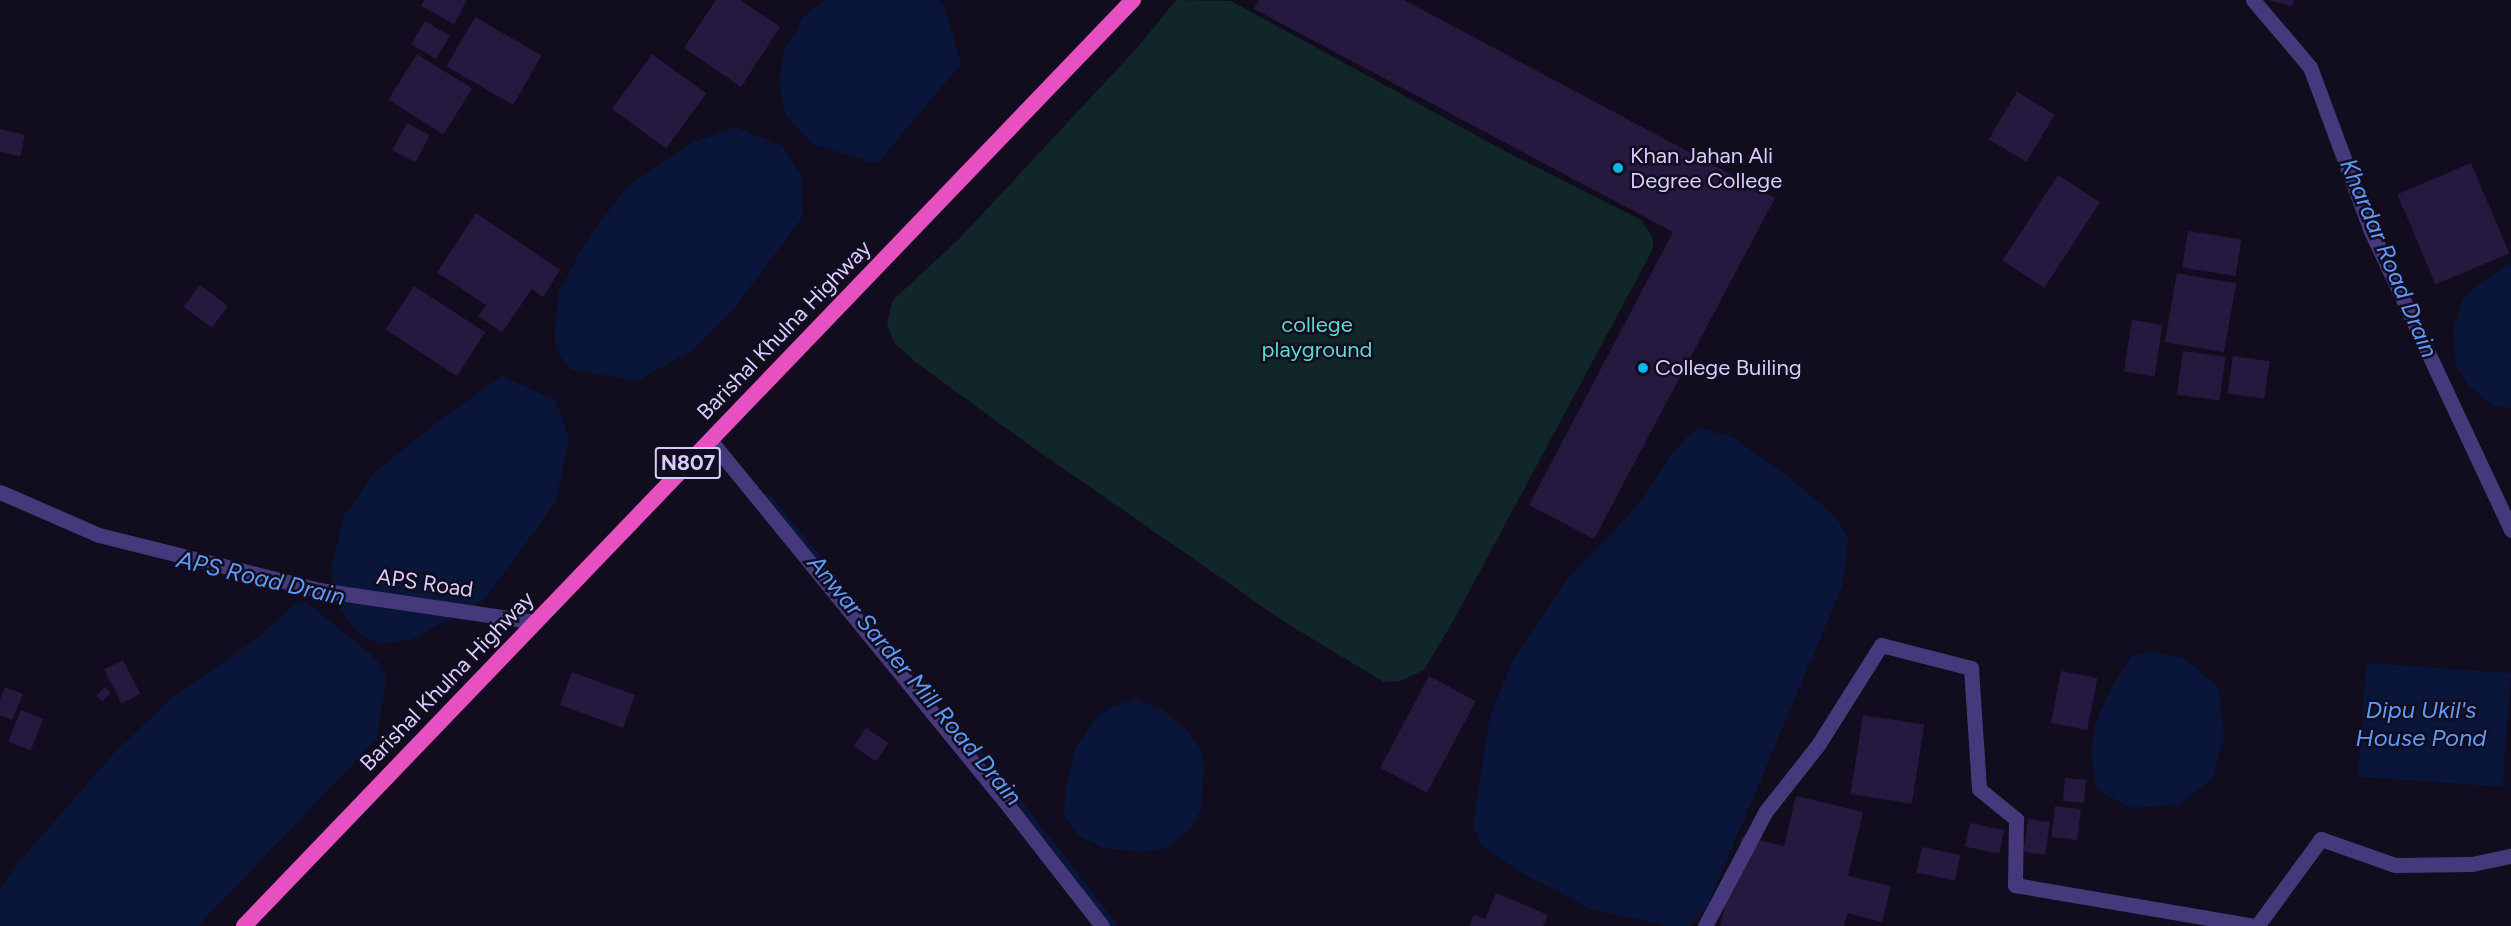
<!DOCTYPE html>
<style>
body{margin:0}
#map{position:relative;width:2511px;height:926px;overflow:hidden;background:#120d1e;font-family:Figtree,sans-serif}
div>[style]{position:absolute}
.green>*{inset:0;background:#102628}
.water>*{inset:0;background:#0a153a;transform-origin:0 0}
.stream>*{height:10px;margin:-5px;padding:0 5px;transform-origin:5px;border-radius:5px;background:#0a153a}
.building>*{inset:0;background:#26193f;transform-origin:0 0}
.service>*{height:15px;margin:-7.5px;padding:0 7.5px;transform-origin:7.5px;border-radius:7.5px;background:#45397c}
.minor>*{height:15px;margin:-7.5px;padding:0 7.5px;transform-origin:7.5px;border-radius:7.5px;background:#45397c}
.tertiary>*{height:15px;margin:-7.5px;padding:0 7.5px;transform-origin:7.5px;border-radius:7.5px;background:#45397c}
.trunk>*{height:16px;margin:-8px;padding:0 8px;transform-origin:8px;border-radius:8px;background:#e750c0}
.dots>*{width:16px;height:16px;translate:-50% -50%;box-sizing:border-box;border:3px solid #120d1e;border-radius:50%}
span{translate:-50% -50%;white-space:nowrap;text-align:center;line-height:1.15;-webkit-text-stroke:5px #120d1e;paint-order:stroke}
.shield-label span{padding:2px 4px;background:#120d1e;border:2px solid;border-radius:4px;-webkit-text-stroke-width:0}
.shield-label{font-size:21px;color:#d8ccfe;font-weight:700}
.poi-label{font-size:22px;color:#d8ccfe}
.left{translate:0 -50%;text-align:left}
.park-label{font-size:22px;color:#5adbcd}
.street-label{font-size:22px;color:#d8ccfe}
.water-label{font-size:24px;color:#5c9bfb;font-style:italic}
</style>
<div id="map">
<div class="green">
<i style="clip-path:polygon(1176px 0,1231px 1px,1503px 150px,1641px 220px,1653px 238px,1653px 249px,1451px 625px,1424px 670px,1400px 681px,1384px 682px,1283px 621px,1028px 444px,918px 364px,895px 344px,887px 324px,892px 301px,959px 239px,1138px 47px)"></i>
</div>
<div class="water">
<i style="clip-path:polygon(826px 0,938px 0,945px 8px,961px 64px,877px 164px,812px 144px,787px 117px,779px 86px,783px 54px,804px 16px)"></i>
<i style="clip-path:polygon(735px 127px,783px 146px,801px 175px,803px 216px,736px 306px,693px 350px,637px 381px,572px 370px,563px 361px,554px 340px,559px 291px,591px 233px,628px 186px,694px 142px)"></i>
<i style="clip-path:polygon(2511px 263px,2511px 408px,2493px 405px,2471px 388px,2456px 365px,2453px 331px,2463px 299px,2481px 282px)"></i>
<i style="clip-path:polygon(502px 376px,555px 400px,569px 438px,555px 503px,485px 599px,411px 640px,379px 644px,358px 633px,335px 602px,331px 568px,345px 514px,375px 472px,440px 420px)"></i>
<i style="clip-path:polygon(1699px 428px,1732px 437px,1780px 470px,1834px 515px,1848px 537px,1846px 560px,1843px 584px,1708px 905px,1690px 926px,1669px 926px,1591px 909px,1520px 872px,1481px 846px,1473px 825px,1490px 716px,1514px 658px,1571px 574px,1619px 526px,1647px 493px,1668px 458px,1688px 436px)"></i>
<i style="clip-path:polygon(306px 602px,370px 653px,381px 666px,385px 676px,385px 689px,376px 740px,198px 926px,0 926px,0 888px,24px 856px,116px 751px,173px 697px,256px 639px,295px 604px)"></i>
<i style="clip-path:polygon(2148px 651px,2184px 658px,2219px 688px,2224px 737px,2212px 780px,2179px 804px,2132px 808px,2097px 790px,2091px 754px,2096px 722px,2110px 690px,2132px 656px)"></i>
<i style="left:2366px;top:663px;width:145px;height:114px;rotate:4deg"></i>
<i style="clip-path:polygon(1136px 699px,1163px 710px,1185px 729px,1197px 744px,1205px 762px,1201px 809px,1190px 830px,1164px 849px,1138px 852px,1104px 848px,1077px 835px,1064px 814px,1066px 786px,1076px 747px,1094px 719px,1110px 708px)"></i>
</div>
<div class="stream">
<i style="left:767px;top:499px;width:110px;rotate:50.5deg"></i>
<i style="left:946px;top:717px;width:97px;rotate:50deg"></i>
<i style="left:1008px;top:791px;width:170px;rotate:52.4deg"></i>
</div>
<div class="building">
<i style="clip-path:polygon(424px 0,467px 0,454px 24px,421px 6px)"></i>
<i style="clip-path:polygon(716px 0,740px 0,780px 27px,741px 87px,684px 48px)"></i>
<i style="clip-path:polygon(1259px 0,1404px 0,1775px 198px,1594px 539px,1529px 505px,1673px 232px,1254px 9px)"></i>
<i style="clip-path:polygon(2268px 0,2294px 0,2292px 6px)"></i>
<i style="left:475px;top:17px;width:77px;height:57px;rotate:30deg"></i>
<i style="left:425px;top:21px;width:29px;height:27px;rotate:31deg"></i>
<i style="left:417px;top:54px;width:65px;height:54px;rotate:32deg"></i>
<i style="left:652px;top:54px;width:67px;height:68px;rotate:36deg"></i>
<i style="left:2017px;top:92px;width:44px;height:55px;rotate:31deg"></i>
<i style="left:407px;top:123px;width:26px;height:31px;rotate:28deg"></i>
<i style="clip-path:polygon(0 129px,25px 135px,20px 156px,0 152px)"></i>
<i style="left:2471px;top:163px;width:98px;height:80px;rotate:67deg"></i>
<i style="left:2058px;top:175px;width:50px;height:102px;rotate:33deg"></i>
<i style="clip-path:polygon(476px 213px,560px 270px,543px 297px,532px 289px,502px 332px,478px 316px,486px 305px,437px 272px)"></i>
<i style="left:2188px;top:231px;width:54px;height:37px;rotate:9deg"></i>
<i style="left:2177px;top:273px;width:60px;height:70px;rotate:10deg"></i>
<i style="left:200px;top:285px;width:35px;height:27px;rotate:37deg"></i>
<i style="left:414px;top:286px;width:85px;height:52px;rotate:33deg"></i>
<i style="left:2132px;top:320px;width:31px;height:52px;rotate:9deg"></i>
<i style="left:2183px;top:351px;width:43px;height:44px;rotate:8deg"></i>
<i style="left:2233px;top:356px;width:37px;height:38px;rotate:8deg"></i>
<i style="left:123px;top:660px;width:38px;height:21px;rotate:63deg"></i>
<i style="left:2061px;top:671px;width:37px;height:53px;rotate:11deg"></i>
<i style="left:572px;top:672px;width:67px;height:35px;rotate:20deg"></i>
<i style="left:1429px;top:676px;width:53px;height:104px;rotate:28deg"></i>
<i style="clip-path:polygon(5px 687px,23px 694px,12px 720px,0 715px,0 699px)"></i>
<i style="left:105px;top:687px;width:8px;height:12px;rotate:45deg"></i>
<i style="left:21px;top:710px;width:24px;height:34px;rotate:22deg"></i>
<i style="left:1863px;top:715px;width:62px;height:80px;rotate:9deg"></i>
<i style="left:866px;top:728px;width:27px;height:22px;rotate:34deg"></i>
<i style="left:2065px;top:778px;width:21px;height:23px;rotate:5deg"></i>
<i style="clip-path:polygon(1796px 796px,1863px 812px,1848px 876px,1891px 886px,1882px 922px,1847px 913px,1844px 926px,1720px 926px,1742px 836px,1784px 846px)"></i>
<i style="left:2055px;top:806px;width:26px;height:31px;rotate:7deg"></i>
<i style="left:2028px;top:819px;width:22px;height:33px;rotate:8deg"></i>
<i style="left:1970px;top:823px;width:35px;height:24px;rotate:12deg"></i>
<i style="left:1922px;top:847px;width:39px;height:26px;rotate:12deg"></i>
<i style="clip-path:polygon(1496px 893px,1548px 915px,1543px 926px,1469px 926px,1474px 915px,1485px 919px)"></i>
</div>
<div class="service">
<i style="left:1705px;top:926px;width:130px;rotate:-62.1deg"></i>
<i style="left:1766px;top:811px;width:84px;rotate:-51.8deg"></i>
<i style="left:1818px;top:745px;width:118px;rotate:-57.8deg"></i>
<i style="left:1881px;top:645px;width:93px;rotate:14.3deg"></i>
<i style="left:1971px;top:668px;width:121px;rotate:86.2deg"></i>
<i style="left:1979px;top:789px;width:48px;rotate:39deg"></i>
<i style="left:2016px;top:819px;width:66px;rotate:90.9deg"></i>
<i style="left:2015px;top:885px;width:244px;rotate:9.7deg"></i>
</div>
<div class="minor">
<i style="left:2257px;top:926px;width:108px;rotate:-53.7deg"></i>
<i style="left:2321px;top:839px;width:78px;rotate:19.4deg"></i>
<i style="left:2395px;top:865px;width:77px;rotate:-0.7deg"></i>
<i style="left:2472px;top:864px;width:40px;rotate:-12deg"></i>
</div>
<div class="tertiary">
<i style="left:2253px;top:0;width:88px;rotate:49.6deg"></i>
<i style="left:2310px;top:67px;width:175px;rotate:69.6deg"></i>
<i style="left:2371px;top:231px;width:330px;rotate:64.9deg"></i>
<i style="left:710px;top:440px;width:457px;rotate:50.8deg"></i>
<i style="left:999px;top:794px;width:167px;rotate:52deg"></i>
<i style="left:0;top:492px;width:108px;rotate:23.5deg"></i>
<i style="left:99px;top:535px;width:227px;rotate:14deg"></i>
<i style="left:319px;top:590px;width:218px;rotate:8.4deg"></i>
</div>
<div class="trunk">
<i style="left:244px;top:926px;width:1284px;rotate:-46.17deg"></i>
</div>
<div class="dots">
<i style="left:1618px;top:168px;background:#06b6ef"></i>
<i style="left:1643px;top:368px;background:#06b6ef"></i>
</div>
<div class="shield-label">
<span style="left:688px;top:463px">N807</span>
</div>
<div class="poi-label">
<span class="left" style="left:1630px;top:168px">Khan Jahan Ali<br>Degree College</span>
<span class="left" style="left:1655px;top:368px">College Builing</span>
</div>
<div class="park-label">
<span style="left:1317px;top:337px">college<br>playground</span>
</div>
<div class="street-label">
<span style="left:784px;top:330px;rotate:-46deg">Barishal Khulna Highway</span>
<span style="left:425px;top:583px;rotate:8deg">APS Road</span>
<span style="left:447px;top:681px;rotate:-46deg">Barishal Khulna Highway</span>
</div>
<div class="water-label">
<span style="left:2389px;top:258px;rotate:67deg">Khardar Road Drain</span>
<span style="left:261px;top:578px;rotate:13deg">APS Road Drain</span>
<span style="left:915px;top:680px;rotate:50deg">Anwar Sarder Mill Road Drain</span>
<span style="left:2421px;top:724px">Dipu Ukil's<br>House Pond</span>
</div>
</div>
